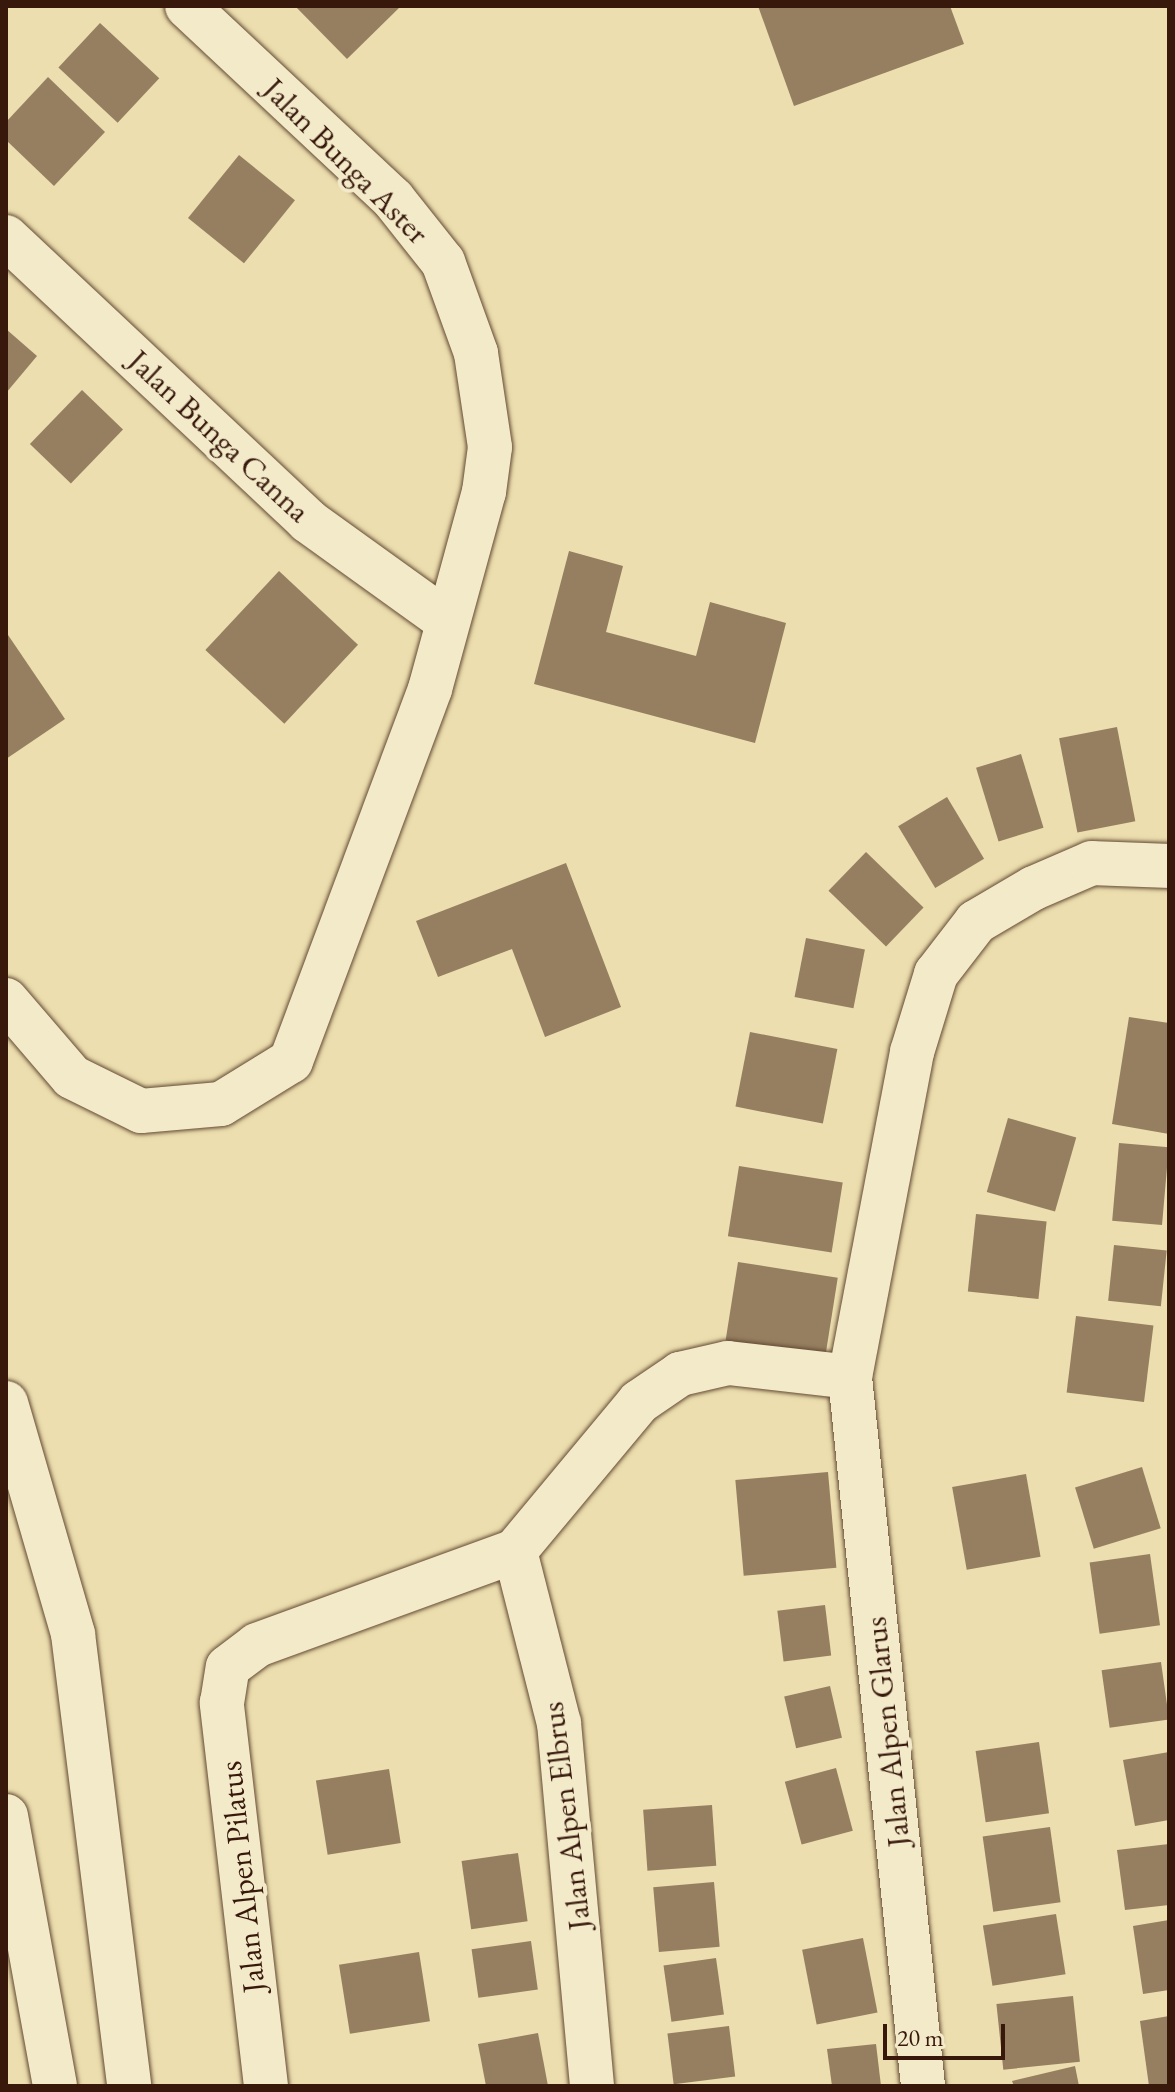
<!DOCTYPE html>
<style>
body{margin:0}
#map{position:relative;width:1175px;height:2092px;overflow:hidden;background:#ecdeae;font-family:"EB Garamond",serif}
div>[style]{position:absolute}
.building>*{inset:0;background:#957f60;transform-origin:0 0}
.roads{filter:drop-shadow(0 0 2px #644a34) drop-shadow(0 0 2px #644a34)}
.minor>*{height:44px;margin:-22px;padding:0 22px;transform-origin:22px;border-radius:22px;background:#f3eaca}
span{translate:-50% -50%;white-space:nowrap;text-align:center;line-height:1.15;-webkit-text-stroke:8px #f3eaca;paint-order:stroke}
.street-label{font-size:32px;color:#37180b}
.frame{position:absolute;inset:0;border:8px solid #37180b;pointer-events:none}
.scale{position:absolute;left:883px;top:2024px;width:122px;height:36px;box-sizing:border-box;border:4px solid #37180b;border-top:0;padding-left:10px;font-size:24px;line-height:28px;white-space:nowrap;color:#37180b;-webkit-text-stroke:6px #f3eaca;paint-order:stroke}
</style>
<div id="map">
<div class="building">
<i style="clip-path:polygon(295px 6px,401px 6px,347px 59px)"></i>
<i style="clip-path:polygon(758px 6px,950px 6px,964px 44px,794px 106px)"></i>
<i style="left:100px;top:23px;width:81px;height:61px;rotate:43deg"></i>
<i style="clip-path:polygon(48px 77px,105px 132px,54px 186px,6px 140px,6px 122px)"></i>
<i style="left:239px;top:155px;width:72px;height:81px;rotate:39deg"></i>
<i style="clip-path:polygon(6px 329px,37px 356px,6px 393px)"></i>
<i style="left:82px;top:390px;width:57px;height:75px;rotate:44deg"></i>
<i style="clip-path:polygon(569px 551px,623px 566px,606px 632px,696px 656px,710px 602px,786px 623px,755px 743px,534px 684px)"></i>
<i style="left:279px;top:571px;width:108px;height:108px;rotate:43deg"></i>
<i style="clip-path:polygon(6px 632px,65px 719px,6px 759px)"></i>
<i style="left:1117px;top:727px;width:96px;height:59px;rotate:79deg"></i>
<i style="left:1021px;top:754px;width:77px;height:47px;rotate:73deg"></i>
<i style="left:947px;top:797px;width:72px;height:57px;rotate:59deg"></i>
<i style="left:866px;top:852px;width:80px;height:54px;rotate:44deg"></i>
<i style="clip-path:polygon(566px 863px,621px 1007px,545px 1037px,512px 949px,438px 977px,416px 921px)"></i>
<i style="left:806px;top:938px;width:60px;height:60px;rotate:11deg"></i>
<i style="clip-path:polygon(1129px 1017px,1169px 1023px,1169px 1134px,1112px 1124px)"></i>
<i style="left:750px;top:1032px;width:89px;height:76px;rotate:11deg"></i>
<i style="left:1008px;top:1118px;width:71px;height:77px;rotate:16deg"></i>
<i style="left:1119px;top:1143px;width:50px;height:78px;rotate:5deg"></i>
<i style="left:739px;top:1166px;width:105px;height:71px;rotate:9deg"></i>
<i style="left:976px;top:1214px;width:71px;height:78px;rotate:6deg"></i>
<i style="left:1114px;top:1245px;width:53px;height:56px;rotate:6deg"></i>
<i style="left:738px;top:1262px;width:101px;height:89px;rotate:9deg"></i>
<i style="left:1076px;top:1316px;width:78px;height:77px;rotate:7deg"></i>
<i style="left:1142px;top:1467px;width:64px;height:70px;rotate:73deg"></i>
<i style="left:828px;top:1472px;width:96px;height:93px;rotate:85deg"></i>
<i style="left:1026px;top:1474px;width:84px;height:75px;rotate:80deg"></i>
<i style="left:1150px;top:1554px;width:72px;height:61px;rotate:82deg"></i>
<i style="left:825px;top:1605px;width:51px;height:48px;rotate:83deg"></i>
<i style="left:1161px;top:1662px;width:58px;height:60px;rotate:82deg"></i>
<i style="left:830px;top:1686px;width:53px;height:47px;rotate:77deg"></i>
<i style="left:1039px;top:1742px;width:72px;height:64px;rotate:82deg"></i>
<i style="clip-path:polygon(1169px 1752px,1169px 1820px,1135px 1826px,1123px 1760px)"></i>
<i style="left:836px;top:1768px;width:65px;height:53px;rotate:75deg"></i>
<i style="left:389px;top:1769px;width:75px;height:74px;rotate:81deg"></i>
<i style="left:712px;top:1805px;width:61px;height:69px;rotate:86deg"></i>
<i style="left:1050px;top:1827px;width:76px;height:68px;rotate:82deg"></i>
<i style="clip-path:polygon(1169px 1844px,1169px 1905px,1125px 1910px,1117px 1850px)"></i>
<i style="left:518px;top:1853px;width:69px;height:57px;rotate:82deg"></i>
<i style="left:714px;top:1882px;width:65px;height:61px;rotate:85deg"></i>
<i style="left:1056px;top:1914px;width:61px;height:74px;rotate:81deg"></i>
<i style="clip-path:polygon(1169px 1920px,1169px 1990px,1143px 1994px,1133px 1926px)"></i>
<i style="left:863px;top:1938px;width:76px;height:62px;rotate:79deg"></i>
<i style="left:531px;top:1941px;width:49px;height:60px;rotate:82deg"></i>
<i style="left:419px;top:1952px;width:70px;height:81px;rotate:81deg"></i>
<i style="left:716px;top:1958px;width:57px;height:53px;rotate:82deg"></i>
<i style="left:1073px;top:1996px;width:66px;height:77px;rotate:84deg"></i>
<i style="clip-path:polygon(1169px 2016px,1169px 2086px,1149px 2086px,1140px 2021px)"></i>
<i style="left:729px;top:2026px;width:51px;height:62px;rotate:83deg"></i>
<i style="clip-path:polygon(538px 2033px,548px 2086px,486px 2086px,478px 2044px)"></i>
<i style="clip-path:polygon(876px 2044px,881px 2086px,832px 2086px,827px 2049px)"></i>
<i style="clip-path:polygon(1075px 2066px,1079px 2086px,1014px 2086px,1012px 2081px)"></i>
</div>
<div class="roads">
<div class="minor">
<i style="left:6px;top:237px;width:415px;rotate:43.2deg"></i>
<i style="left:308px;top:521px;width:170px;rotate:35.7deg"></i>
<i style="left:6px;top:1000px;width:101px;rotate:49.4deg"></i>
<i style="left:72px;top:1077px;width:77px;rotate:26.2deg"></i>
<i style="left:141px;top:1111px;width:80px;rotate:-5deg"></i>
<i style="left:221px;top:1104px;width:82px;rotate:-31.6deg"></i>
<i style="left:291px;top:1061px;width:397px;rotate:-69.5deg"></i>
<i style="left:430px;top:689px;width:204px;rotate:-74.7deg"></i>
<i style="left:484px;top:492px;width:45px;rotate:-82.4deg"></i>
<i style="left:490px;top:447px;width:95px;rotate:-98.5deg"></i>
<i style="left:476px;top:353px;width:97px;rotate:-109.9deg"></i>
<i style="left:443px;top:262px;width:80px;rotate:-128.4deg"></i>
<i style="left:393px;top:199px;width:282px;rotate:-136.9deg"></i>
<i style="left:850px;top:1377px;width:713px;rotate:84.12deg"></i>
<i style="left:6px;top:1403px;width:241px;rotate:73.8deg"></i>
<i style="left:73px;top:1634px;width:455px;rotate:82.9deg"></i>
<i style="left:515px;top:1551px;width:178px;rotate:75.7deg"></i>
<i style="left:559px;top:1723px;width:364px;rotate:84.8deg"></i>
<i style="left:6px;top:1816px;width:274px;rotate:79.7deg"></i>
<i style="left:266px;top:2086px;width:386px;rotate:-96.6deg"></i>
<i style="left:222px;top:1703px;width:36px;rotate:-81deg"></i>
<i style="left:228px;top:1667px;width:36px;rotate:-37deg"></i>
<i style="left:257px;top:1645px;width:275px;rotate:-20deg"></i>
<i style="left:515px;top:1551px;width:194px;rotate:-50.2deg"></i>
<i style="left:639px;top:1402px;width:50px;rotate:-34.3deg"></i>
<i style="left:680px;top:1374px;width:49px;rotate:-12.9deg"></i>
<i style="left:728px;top:1363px;width:123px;rotate:6.5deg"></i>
<i style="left:850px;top:1377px;width:331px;rotate:-79.2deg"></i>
<i style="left:912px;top:1052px;width:82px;rotate:-72.9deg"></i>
<i style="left:936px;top:974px;width:66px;rotate:-52.4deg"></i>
<i style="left:976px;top:922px;width:67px;rotate:-30.4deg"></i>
<i style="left:1034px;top:888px;width:63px;rotate:-23.3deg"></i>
<i style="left:1092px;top:863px;width:77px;rotate:2.2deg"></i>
</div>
</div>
<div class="street-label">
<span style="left:346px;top:161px;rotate:45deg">Jalan Bunga Aster</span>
<span style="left:219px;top:436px;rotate:43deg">Jalan Bunga Canna</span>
<span style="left:887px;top:1732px;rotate:-96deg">Jalan Alpen Glarus</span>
<span style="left:566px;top:1816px;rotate:-97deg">Jalan Alpen Elbrus</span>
<span style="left:242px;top:1877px;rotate:-96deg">Jalan Alpen Pilatus</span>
</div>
<div class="frame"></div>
<div class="scale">20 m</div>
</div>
